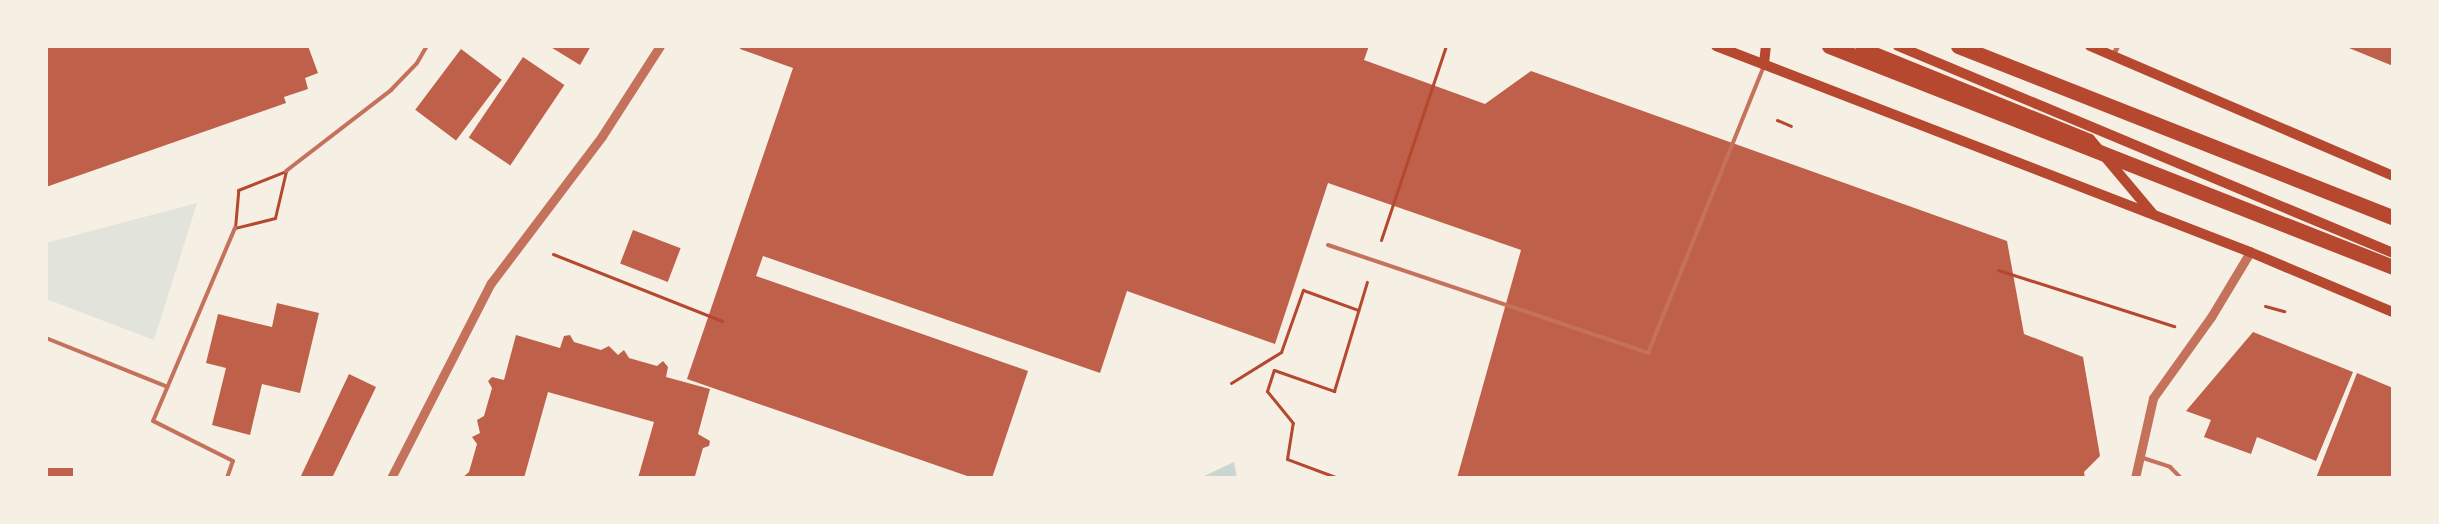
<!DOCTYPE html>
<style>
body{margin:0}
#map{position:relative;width:2439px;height:524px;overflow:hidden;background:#f6efe4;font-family:Jost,sans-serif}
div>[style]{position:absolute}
.green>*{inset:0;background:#e2e4dc}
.water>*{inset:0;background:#c9d6d2}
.building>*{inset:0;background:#bf614a;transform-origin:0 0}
.path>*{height:3px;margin:-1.5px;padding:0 1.5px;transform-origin:1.5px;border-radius:1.5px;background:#b5482f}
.service>*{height:4px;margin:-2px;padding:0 2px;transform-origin:2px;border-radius:2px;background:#c5725c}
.minor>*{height:5px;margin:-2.5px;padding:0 2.5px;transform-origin:2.5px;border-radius:2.5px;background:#c5725c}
.tertiary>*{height:9px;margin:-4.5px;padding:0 4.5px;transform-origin:4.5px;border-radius:4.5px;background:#c5725c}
.secondary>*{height:10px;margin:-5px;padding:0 5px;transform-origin:5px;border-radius:5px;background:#b5482f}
.motorway>*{height:15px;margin:-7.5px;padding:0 7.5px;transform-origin:7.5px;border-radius:7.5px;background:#b5482f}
span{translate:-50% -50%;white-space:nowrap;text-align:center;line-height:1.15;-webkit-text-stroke:4.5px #f6efe4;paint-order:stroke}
.frame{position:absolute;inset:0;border:48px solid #f6efe4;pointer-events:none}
</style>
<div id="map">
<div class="green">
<i style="clip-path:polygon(197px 203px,154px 340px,46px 299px,46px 243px)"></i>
</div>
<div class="water">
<i style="clip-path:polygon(1234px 462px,1237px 478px,1200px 478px)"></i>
</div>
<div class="building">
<i style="clip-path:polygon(46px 46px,308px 46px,318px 73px,305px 78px,308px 89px,284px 97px,286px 103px,46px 187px)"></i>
<i style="clip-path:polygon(549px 46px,591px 46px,580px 65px)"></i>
<i style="clip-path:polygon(741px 46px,1369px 46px,1364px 60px,1485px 104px,1531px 71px,2007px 241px,2024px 334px,2083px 357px,2100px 456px,2084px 472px,2085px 478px,1457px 478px,1521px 250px,1328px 183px,1275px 344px,1127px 291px,1100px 373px,763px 256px,756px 276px,1028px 371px,992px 478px,973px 478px,687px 379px,793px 68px,740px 49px)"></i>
<i style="clip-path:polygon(2344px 46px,2393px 46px,2393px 66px)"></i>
<i style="left:461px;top:49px;width:51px;height:76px;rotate:37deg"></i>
<i style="left:523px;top:57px;width:50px;height:97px;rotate:34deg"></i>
<i style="left:633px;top:230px;width:51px;height:36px;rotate:21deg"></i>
<i style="clip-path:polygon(277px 303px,319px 313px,300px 393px,262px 384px,250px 435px,212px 425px,226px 368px,206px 363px,218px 314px,272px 327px)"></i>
<i style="clip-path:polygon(2253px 332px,2353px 372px,2316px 461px,2257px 437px,2251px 454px,2204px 437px,2211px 420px,2186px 411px)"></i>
<i style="clip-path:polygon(516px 335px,560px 348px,564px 336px,570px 335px,574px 342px,601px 350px,609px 346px,618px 355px,624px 350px,629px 358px,657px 366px,663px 361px,668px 367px,666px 377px,710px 389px,698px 434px,710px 441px,709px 446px,703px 448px,695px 476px,700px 478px,638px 478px,654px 422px,548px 392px,524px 478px,462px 478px,469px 472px,477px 444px,472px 437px,480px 433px,477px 420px,484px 416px,492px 388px,488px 381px,492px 377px,504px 380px)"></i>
<i style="clip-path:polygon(2357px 373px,2393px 388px,2393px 478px,2316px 478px)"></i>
<i style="clip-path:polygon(349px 374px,376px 387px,332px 478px,300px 478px)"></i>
<i style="left:73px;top:468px;width:10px;height:27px;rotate:90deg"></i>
</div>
<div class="path">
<i style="left:1777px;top:120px;width:15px;rotate:23deg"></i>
<i style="left:286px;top:171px;width:48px;rotate:103.2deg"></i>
<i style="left:275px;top:218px;width:41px;rotate:166deg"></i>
<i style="left:235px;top:228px;width:38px;rotate:-85deg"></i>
<i style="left:238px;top:190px;width:52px;rotate:-21.6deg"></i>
<i style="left:1381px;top:240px;width:205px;rotate:-71.5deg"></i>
<i style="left:553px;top:254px;width:182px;rotate:21.6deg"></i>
<i style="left:1998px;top:270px;width:185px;rotate:17.7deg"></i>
<i style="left:2265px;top:306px;width:20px;rotate:15deg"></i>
<i style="left:1231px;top:383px;width:59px;rotate:-31.8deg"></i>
<i style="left:1281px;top:352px;width:66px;rotate:-70.5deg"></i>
<i style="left:1303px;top:290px;width:59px;rotate:20deg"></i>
<i style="left:1338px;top:478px;width:54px;rotate:-159.6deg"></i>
<i style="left:1287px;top:459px;width:36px;rotate:-81deg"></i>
<i style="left:1293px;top:423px;width:41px;rotate:-129.1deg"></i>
<i style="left:1267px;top:391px;width:22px;rotate:-72deg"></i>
<i style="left:1274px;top:370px;width:64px;rotate:19.3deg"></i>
<i style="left:1334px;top:391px;width:114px;rotate:-73.2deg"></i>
</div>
<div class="service">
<i style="left:286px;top:171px;width:133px;rotate:-37.6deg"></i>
<i style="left:391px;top:90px;width:37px;rotate:-46deg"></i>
<i style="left:417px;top:63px;width:20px;rotate:-60deg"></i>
<i style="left:1328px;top:245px;width:338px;rotate:18.6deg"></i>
<i style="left:1648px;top:353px;width:310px;rotate:-68deg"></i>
<i style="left:46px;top:338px;width:131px;rotate:21.9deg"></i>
<i style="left:2140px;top:457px;width:32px;rotate:18deg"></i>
<i style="left:2170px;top:467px;width:16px;rotate:45deg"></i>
<i style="left:227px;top:478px;width:18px;rotate:-71deg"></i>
<i style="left:233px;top:461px;width:89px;rotate:-153.4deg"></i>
<i style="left:153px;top:421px;width:210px;rotate:-67deg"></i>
</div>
<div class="minor">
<i style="left:2113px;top:55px;width:10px;rotate:-66deg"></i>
</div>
<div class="tertiary">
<i style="left:391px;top:478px;width:219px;rotate:-62.9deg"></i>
<i style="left:491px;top:283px;width:184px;rotate:-52.9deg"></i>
<i style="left:602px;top:136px;width:107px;rotate:-57.2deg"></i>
<i style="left:2135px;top:478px;width:82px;rotate:-77.3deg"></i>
<i style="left:2153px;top:398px;width:100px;rotate:-54.4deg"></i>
<i style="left:2211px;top:317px;width:76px;rotate:-59deg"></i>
</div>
<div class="secondary">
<i style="left:1716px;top:46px;width:572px;rotate:21.1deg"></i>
<i style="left:2250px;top:252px;width:155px;rotate:22.8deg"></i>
<i style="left:1860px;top:46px;width:248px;rotate:22deg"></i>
<i style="left:2090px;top:139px;width:98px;rotate:50deg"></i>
<i style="left:1898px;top:46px;width:537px;rotate:22.69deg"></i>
<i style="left:2090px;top:46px;width:330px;rotate:23.2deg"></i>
<i style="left:1764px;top:64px;width:18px;rotate:-84deg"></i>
</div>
<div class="motorway">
<i style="left:1829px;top:46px;width:606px;rotate:21.4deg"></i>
<i style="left:1958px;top:46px;width:467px;rotate:21.5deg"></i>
</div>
<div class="frame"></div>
</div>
